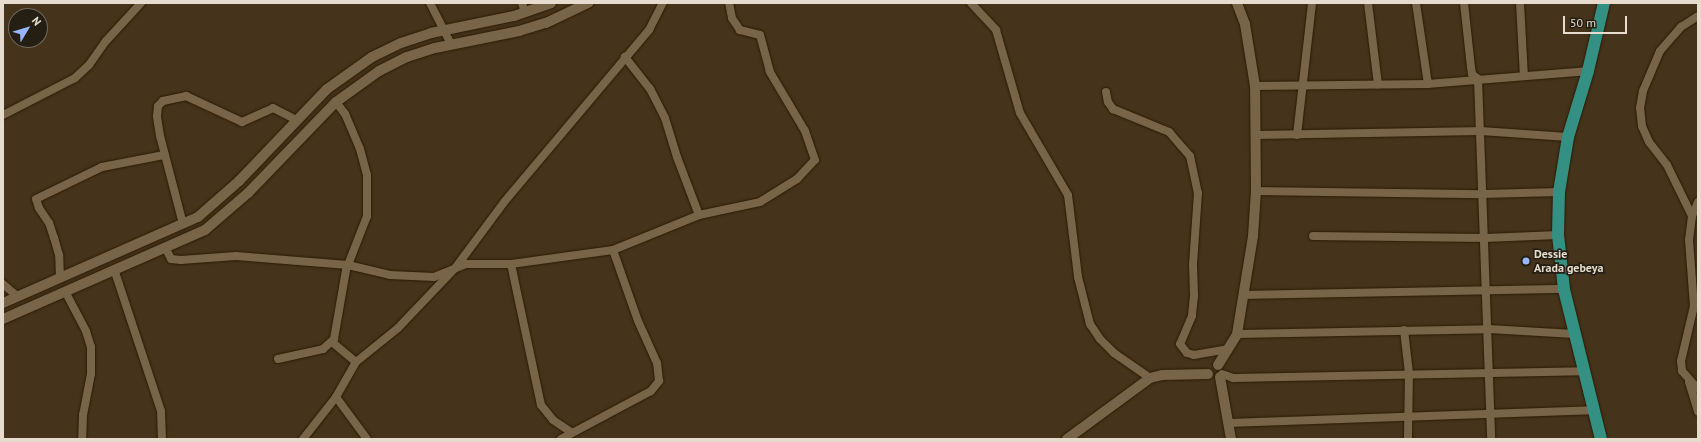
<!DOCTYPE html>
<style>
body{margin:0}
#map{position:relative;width:1701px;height:442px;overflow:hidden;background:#45341b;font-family:"PT Sans",sans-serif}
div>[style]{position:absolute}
.roads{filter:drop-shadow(0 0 1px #2b1b03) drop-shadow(0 0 1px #2b1b03)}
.minor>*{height:8px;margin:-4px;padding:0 4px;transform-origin:4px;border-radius:4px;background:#776449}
.tertiary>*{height:10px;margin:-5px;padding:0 5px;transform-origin:5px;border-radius:5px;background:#776449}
.trunk>*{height:12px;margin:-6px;padding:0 6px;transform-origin:6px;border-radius:6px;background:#349082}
.dots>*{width:11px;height:11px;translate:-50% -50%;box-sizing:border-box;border:2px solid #251e13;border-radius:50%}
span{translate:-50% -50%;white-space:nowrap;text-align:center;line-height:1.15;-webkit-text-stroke:3.5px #251e13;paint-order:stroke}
.poi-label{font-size:12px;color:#e6dbcc;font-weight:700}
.left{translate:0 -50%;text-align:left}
.frame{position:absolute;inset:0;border:4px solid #e6dbcc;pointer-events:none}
.north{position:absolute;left:8px;top:8px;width:40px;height:40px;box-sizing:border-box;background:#251e13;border:1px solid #726a5d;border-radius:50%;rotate:52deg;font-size:11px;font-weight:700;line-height:16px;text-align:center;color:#e6dbcc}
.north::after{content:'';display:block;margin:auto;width:14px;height:18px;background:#98b6fd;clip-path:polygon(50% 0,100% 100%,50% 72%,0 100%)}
.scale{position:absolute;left:1563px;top:16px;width:64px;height:18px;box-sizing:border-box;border:2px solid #e6dbcc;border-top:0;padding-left:5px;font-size:12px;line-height:14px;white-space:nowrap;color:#e6dbcc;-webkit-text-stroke:3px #251e13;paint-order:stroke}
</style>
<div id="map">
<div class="roads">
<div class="minor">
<i style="left:430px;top:3px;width:46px;rotate:62.9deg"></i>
<i style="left:522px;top:3px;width:10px;rotate:73deg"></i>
<i style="left:971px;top:3px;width:37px;rotate:47deg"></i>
<i style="left:996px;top:30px;width:86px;rotate:73.9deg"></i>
<i style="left:1020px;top:113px;width:95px;rotate:59.7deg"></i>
<i style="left:1068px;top:195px;width:83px;rotate:83deg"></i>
<i style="left:1078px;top:277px;width:49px;rotate:75.7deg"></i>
<i style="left:1090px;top:324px;width:18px;rotate:56deg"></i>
<i style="left:1100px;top:339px;width:20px;rotate:45deg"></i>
<i style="left:1114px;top:353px;width:44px;rotate:34.8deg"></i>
<i style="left:1368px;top:3px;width:82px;rotate:83deg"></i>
<i style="left:1416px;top:3px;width:82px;rotate:81.6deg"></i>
<i style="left:1464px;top:3px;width:64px;rotate:83.8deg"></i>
<i style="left:1471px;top:67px;width:7px;rotate:82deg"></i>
<i style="left:1472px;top:74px;width:8px;rotate:40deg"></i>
<i style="left:1478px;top:79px;width:360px;rotate:87.9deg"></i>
<i style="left:1520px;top:3px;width:73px;rotate:86.9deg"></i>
<i style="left:1255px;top:86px;width:173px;rotate:-0.7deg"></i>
<i style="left:1428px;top:84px;width:161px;rotate:-4.6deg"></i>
<i style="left:1106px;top:92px;width:10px;rotate:79deg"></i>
<i style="left:1108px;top:102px;width:9px;rotate:54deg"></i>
<i style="left:1113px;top:109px;width:61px;rotate:22.3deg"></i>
<i style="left:1169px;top:132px;width:32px;rotate:49deg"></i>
<i style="left:1190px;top:156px;width:38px;rotate:78deg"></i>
<i style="left:1198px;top:193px;width:72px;rotate:94deg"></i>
<i style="left:1193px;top:265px;width:31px;rotate:88deg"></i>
<i style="left:1194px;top:296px;width:20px;rotate:96deg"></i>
<i style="left:1192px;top:316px;width:30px;rotate:113deg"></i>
<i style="left:1180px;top:344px;width:11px;rotate:52deg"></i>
<i style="left:1187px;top:353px;width:7px;rotate:16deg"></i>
<i style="left:1194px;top:355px;width:34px;rotate:-10deg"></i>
<i style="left:3px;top:115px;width:81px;rotate:-27.2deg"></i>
<i style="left:75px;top:78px;width:19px;rotate:-43deg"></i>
<i style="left:89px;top:65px;width:29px;rotate:-55deg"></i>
<i style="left:106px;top:41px;width:52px;rotate:-47.4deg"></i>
<i style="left:1256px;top:135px;width:225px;rotate:-1deg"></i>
<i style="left:1481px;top:131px;width:87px;rotate:3.9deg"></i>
<i style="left:1297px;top:135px;width:133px;rotate:-83.5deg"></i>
<i style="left:1256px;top:191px;width:227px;rotate:0.8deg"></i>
<i style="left:1483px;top:194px;width:76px;rotate:-1.5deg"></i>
<i style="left:1698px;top:202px;width:15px;rotate:113deg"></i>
<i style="left:1692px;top:216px;width:24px;rotate:97deg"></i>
<i style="left:1689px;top:240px;width:66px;rotate:85.7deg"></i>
<i style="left:1694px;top:306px;width:57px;rotate:103.3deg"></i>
<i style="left:1681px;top:361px;width:10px;rotate:84deg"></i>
<i style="left:1682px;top:371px;width:24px;rotate:48deg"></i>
<i style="left:699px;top:215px;width:62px;rotate:-12deg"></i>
<i style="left:760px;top:202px;width:44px;rotate:-31.9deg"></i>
<i style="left:797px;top:179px;width:26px;rotate:-47deg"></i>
<i style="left:815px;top:160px;width:31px;rotate:-109deg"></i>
<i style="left:805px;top:131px;width:69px;rotate:-120.7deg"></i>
<i style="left:770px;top:72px;width:38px;rotate:-105deg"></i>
<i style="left:760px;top:35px;width:21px;rotate:-166deg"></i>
<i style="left:740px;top:30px;width:14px;rotate:-124deg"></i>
<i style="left:732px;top:18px;width:15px;rotate:-101deg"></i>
<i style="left:1692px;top:216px;width:57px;rotate:-116.1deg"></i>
<i style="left:1667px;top:165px;width:29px;rotate:-128deg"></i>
<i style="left:1649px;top:142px;width:17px;rotate:-114deg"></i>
<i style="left:1642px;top:126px;width:18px;rotate:-96deg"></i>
<i style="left:1640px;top:108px;width:17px;rotate:-80deg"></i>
<i style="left:1643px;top:91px;width:43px;rotate:-67deg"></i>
<i style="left:1660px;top:51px;width:32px;rotate:-49deg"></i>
<i style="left:1681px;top:27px;width:20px;rotate:-33deg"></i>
<i style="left:183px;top:224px;width:91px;rotate:-104.6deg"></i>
<i style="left:160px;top:136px;width:20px;rotate:-99deg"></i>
<i style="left:157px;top:116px;width:10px;rotate:-84deg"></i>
<i style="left:158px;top:106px;width:7px;rotate:-45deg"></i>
<i style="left:163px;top:101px;width:24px;rotate:-12deg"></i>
<i style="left:186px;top:96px;width:62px;rotate:24.9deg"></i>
<i style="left:242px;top:122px;width:34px;rotate:-24deg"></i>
<i style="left:273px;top:108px;width:27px;rotate:27deg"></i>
<i style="left:1313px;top:236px;width:172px;rotate:0.7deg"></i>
<i style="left:1485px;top:238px;width:73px;rotate:-2.4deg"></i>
<i style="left:166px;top:249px;width:11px;rotate:63deg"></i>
<i style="left:171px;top:259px;width:10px;rotate:6deg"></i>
<i style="left:181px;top:260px;width:55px;rotate:-4.2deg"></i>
<i style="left:236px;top:256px;width:112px;rotate:4.6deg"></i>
<i style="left:348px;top:265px;width:43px;rotate:13.4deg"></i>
<i style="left:390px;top:275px;width:44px;rotate:2.6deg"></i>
<i style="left:434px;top:277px;width:35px;rotate:-22deg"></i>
<i style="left:466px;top:264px;width:45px"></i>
<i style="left:511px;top:264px;width:103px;rotate:-7.8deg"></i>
<i style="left:613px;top:250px;width:93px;rotate:-22.1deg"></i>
<i style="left:699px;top:215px;width:62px;rotate:-110.8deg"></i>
<i style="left:677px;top:157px;width:41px;rotate:-107.1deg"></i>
<i style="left:665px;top:118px;width:33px;rotate:-117deg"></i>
<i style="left:650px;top:89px;width:41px;rotate:-128deg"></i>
<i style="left:511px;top:264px;width:144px;rotate:78deg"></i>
<i style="left:541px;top:405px;width:19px;rotate:51deg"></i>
<i style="left:553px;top:420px;width:23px;rotate:34deg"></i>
<i style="left:115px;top:272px;width:146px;rotate:71.7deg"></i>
<i style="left:161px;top:411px;width:28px;rotate:88deg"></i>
<i style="left:60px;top:278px;width:23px;rotate:-92deg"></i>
<i style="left:59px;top:255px;width:18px;rotate:-106deg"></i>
<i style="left:54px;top:238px;width:16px;rotate:-108deg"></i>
<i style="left:49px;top:223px;width:18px;rotate:-124deg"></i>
<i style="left:39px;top:208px;width:9px;rotate:-108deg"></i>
<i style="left:36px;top:199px;width:73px;rotate:-25.9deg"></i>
<i style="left:102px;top:167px;width:63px;rotate:-11deg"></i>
<i style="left:3px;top:284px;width:18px;rotate:41deg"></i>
<i style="left:66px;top:293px;width:43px;rotate:62.2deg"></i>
<i style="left:86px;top:331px;width:17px;rotate:73deg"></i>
<i style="left:91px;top:347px;width:27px;rotate:90deg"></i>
<i style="left:91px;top:374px;width:42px;rotate:101deg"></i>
<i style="left:83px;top:415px;width:24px;rotate:92deg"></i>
<i style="left:1245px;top:295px;width:319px;rotate:-1.1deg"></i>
<i style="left:1404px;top:330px;width:43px;rotate:83.4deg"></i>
<i style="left:1409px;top:373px;width:66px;rotate:90.9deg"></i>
<i style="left:1237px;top:334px;width:252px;rotate:-1.1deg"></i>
<i style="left:1489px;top:329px;width:85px;rotate:3.4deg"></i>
<i style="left:332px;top:342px;width:31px;rotate:40deg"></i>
<i style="left:278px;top:359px;width:46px;rotate:-12.5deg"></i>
<i style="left:323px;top:349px;width:15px;rotate:-42deg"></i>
<i style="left:334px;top:339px;width:70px;rotate:-80.1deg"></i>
<i style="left:346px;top:270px;width:58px;rotate:-68.7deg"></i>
<i style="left:367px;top:216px;width:41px;rotate:-90deg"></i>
<i style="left:367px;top:175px;width:27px;rotate:-105deg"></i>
<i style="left:360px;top:149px;width:38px;rotate:-113deg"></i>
<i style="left:345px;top:114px;width:15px;rotate:-127deg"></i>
<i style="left:1222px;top:374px;width:12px;rotate:20deg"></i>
<i style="left:1233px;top:378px;width:350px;rotate:-1.1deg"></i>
<i style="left:1689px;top:382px;width:31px;rotate:73deg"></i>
<i style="left:336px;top:397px;width:52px;rotate:53.6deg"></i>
<i style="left:1228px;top:423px;width:364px;rotate:-2deg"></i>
<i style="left:303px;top:439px;width:53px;rotate:-51.8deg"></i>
<i style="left:336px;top:397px;width:40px;rotate:-60.3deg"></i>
<i style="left:356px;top:362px;width:54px;rotate:-39deg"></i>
<i style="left:398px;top:328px;width:84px;rotate:-46.4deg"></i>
<i style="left:456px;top:267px;width:82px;rotate:-53.4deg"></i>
<i style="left:505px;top:201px;width:224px;rotate:-49.9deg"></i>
<i style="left:649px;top:30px;width:30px;rotate:-63deg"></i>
<i style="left:561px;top:439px;width:102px;rotate:-28.1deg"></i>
<i style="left:651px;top:391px;width:13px;rotate:-51deg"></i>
<i style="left:659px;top:381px;width:18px;rotate:-96deg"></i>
<i style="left:657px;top:363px;width:46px;rotate:-114.3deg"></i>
<i style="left:638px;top:321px;width:75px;rotate:-109.4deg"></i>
</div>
<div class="tertiary">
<i style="left:3px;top:303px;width:213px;rotate:-23.8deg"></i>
<i style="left:198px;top:217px;width:55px;rotate:-41.3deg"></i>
<i style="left:239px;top:181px;width:127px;rotate:-46.3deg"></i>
<i style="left:327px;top:89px;width:55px;rotate:-35.4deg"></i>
<i style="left:372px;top:57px;width:32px;rotate:-26deg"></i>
<i style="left:401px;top:43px;width:32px;rotate:-18deg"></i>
<i style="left:431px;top:33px;width:85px;rotate:-11.6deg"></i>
<i style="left:514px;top:16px;width:39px;rotate:-19deg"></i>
<i style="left:3px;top:319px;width:221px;rotate:-23.8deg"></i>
<i style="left:205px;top:230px;width:57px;rotate:-40.7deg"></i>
<i style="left:248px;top:193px;width:127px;rotate:-46deg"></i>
<i style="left:336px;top:102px;width:53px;rotate:-35.8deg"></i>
<i style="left:379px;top:71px;width:31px;rotate:-27deg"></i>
<i style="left:407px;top:57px;width:29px;rotate:-18deg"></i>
<i style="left:435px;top:48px;width:86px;rotate:-11.4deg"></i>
<i style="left:519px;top:31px;width:28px;rotate:-17deg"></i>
<i style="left:546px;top:23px;width:47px;rotate:-25.5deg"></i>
<i style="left:1218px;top:365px;width:36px;rotate:-58deg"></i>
<i style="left:1237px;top:334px;width:99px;rotate:-80.7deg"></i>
<i style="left:1253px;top:236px;width:45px;rotate:-86.2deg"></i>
<i style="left:1256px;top:191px;width:105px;rotate:-90.5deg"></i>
<i style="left:1255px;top:86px;width:63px;rotate:-99.2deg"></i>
<i style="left:1245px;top:24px;width:22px;rotate:-111deg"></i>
<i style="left:1220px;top:377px;width:63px;rotate:79.9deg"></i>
<i style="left:1067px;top:439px;width:103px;rotate:-36.3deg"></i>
<i style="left:1150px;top:378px;width:12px;rotate:-14deg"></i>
<i style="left:1162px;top:375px;width:46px;rotate:-1.2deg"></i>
</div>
<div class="trunk">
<i style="left:1601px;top:439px;width:154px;rotate:-103.9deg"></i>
<i style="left:1564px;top:289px;width:54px;rotate:-96.3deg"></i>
<i style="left:1558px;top:235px;width:43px;rotate:-88.7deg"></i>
<i style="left:1559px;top:192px;width:56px;rotate:-80.7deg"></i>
<i style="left:1568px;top:137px;width:69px;rotate:-73.1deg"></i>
<i style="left:1588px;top:71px;width:70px;rotate:-76.8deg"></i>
</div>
</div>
<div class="dots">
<i style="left:1526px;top:261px;background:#98b6fd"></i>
</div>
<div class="poi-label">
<span class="left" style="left:1534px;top:261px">Dessie<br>Arada gebeya</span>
</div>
<div class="frame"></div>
<div class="north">N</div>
<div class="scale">50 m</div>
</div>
